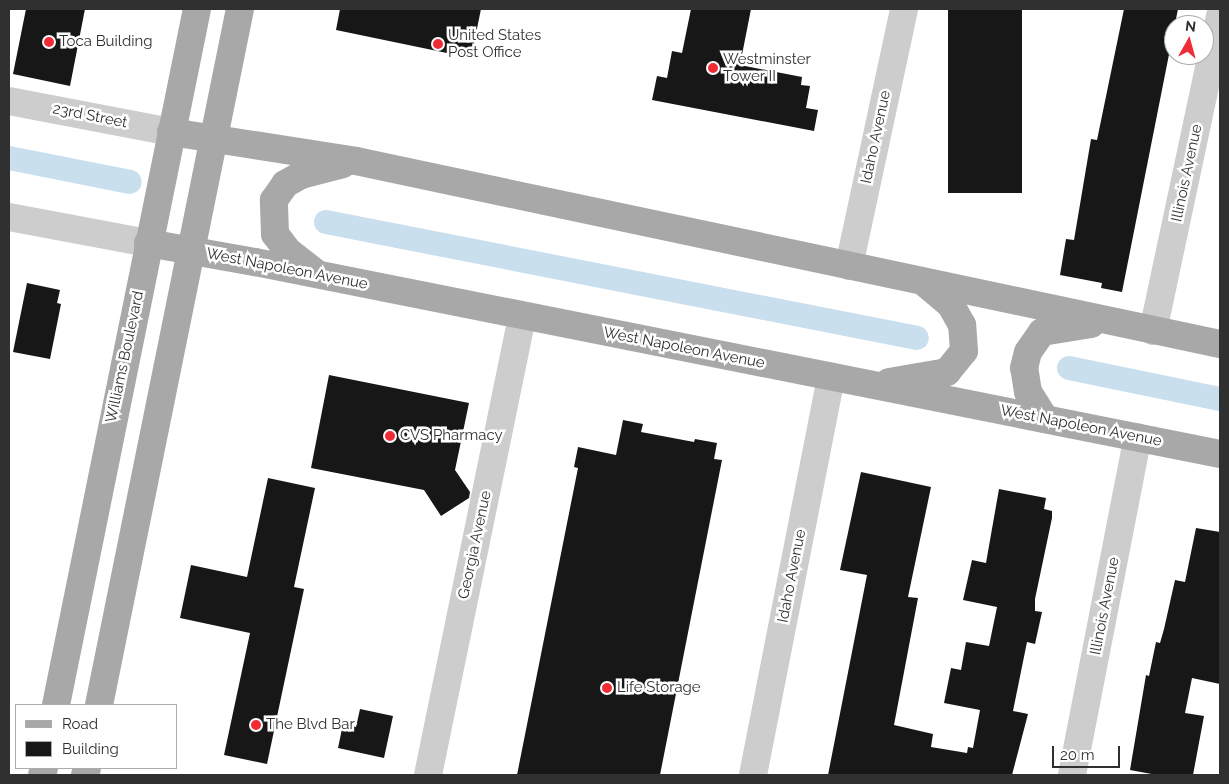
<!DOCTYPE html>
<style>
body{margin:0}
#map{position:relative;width:1229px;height:784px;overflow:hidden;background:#fff;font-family:Raleway,sans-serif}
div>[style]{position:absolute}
.canal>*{height:24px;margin:-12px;padding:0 12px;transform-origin:12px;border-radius:12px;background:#c9dfee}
.building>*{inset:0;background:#171717;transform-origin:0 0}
.minor>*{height:28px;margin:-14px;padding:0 14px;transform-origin:14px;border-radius:14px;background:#cdcdcd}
.major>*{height:28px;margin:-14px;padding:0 14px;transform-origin:14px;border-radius:14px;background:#a8a8a8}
.dots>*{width:14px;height:14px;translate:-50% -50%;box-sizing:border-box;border:2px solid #fff;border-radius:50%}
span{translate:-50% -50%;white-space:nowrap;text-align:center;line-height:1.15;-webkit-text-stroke:5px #fff;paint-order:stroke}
.poi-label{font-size:15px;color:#303030}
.left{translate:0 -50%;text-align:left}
.street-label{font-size:15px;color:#303030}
.frame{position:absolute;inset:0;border:10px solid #303030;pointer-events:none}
.legend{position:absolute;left:15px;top:704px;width:162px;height:65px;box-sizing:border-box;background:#fff;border:1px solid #acacac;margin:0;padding:6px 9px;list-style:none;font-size:15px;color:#303030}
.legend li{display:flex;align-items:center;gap:10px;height:25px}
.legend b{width:25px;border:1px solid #acacac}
.north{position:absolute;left:1164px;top:15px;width:50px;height:50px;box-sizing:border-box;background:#fff;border:1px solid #acacac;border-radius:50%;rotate:7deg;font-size:14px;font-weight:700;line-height:20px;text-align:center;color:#303030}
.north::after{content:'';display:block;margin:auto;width:18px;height:22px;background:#ef2b36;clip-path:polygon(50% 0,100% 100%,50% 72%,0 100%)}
.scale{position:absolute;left:1052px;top:746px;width:68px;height:22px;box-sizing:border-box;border:2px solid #303030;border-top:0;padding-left:6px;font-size:15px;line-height:18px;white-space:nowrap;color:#303030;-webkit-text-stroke:4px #fff;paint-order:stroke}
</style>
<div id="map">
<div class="canal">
<i style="left:9px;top:158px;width:123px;rotate:11.2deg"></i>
<i style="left:326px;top:222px;width:602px;rotate:11.1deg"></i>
<i style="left:1069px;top:368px;width:154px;rotate:11.6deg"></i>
</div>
<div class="building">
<i style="clip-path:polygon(26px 9px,85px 9px,70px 86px,13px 74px)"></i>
<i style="clip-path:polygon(340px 9px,481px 9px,471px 58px,336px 30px)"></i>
<i style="clip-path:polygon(691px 9px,751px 9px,740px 65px,802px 77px,801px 85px,810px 86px,806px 108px,818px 110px,814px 131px,652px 100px,657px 76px,667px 78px,672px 51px,682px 53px)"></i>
<i style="left:948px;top:9px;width:74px;height:184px"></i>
<i style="clip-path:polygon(1124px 9px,1178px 9px,1122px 292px,1101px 288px,1102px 283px,1060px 275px,1066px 239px,1074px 240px,1091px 139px,1097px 140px)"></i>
<i style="clip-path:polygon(27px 283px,60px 290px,57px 303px,61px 304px,50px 359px,13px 352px)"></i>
<i style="clip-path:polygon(329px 375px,469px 403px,455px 470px,470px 492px,469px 498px,441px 516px,424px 490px,311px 468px)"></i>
<i style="clip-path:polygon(623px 420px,643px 424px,641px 432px,694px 442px,695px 439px,717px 443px,714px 459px,722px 460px,660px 775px,517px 775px,578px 468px,574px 467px,578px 447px,616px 455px)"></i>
<i style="clip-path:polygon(861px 472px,931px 487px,908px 597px,918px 598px,894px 725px,933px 734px,931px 747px,967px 753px,968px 747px,973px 748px,980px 710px,944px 703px,951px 668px,961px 670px,966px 642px,989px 646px,997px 607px,963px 600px,972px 560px,986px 563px,999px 489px,1046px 498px,1044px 509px,1052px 511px,1052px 518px,1035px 599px,1035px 611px,1042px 612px,1035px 644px,1027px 642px,1013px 711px,1028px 714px,1012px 775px,828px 775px,867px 575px,840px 570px)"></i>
<i style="clip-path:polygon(268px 478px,315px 488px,294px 587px,304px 589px,267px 764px,224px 755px,250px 633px,180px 618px,191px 565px,247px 577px)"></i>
<i style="clip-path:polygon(1196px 528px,1220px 532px,1220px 684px,1192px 678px,1185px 713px,1204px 716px,1193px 775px,1157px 775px,1130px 770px,1146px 675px,1149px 676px,1156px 642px,1160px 643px,1164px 629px,1175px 580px,1185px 582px)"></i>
<i style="clip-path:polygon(360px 709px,393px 716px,384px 758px,338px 748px,343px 724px,356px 727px)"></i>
</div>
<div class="minor">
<i style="left:9px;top:101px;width:165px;rotate:10.8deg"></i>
<i style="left:9px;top:217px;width:141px;rotate:10.6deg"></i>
<i style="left:849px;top:266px;width:263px;rotate:-77.9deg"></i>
<i style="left:1153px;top:331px;width:323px;rotate:-78deg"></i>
<i style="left:428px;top:775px;width:469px;rotate:-78.4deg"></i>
<i style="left:753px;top:775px;width:406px;rotate:-78.9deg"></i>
<i style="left:1072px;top:775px;width:344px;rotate:-79deg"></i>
</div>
<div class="major">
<i style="left:171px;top:132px;width:187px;rotate:8.9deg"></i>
<i style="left:356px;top:161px;width:883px;rotate:11.96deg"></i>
<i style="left:148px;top:243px;width:109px;rotate:10.1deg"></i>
<i style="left:255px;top:262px;width:984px;rotate:11.25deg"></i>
<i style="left:316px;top:273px;width:37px;rotate:-142deg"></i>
<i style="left:287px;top:250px;width:20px;rotate:-127deg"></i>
<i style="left:275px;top:234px;width:34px;rotate:-92deg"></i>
<i style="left:274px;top:200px;width:19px;rotate:-55deg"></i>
<i style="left:285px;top:184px;width:18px;rotate:-29deg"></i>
<i style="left:301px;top:175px;width:43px;rotate:-14.7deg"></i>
<i style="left:889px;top:382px;width:59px;rotate:-9.8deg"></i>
<i style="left:947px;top:372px;width:27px;rotate:-51deg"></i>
<i style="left:964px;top:351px;width:26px;rotate:-94deg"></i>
<i style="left:962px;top:325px;width:23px;rotate:-119deg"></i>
<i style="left:951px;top:305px;width:34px;rotate:-140deg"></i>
<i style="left:1045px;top:419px;width:32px;rotate:-122deg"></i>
<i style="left:1028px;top:392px;width:24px;rotate:-99deg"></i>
<i style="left:1024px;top:368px;width:16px;rotate:-76deg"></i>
<i style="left:1028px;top:352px;width:24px;rotate:-55deg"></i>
<i style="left:1042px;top:332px;width:50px;rotate:-9.3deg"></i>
<i style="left:56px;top:705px;width:710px;rotate:-78.55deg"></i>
<i style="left:99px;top:705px;width:710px;rotate:-78.55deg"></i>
<i style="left:42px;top:775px;width:7px;rotate:-74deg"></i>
<i style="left:85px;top:775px;width:7px;rotate:-74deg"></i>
</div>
<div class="dots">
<i style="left:49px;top:42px;background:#ef2b36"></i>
<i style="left:438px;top:44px;background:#ef2b36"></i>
<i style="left:713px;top:68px;background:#ef2b36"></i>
<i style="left:390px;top:436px;background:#ef2b36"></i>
<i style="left:607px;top:688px;background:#ef2b36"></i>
<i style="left:256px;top:725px;background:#ef2b36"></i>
</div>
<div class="poi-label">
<span class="left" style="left:448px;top:44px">United States<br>Post Office</span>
<span class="left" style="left:59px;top:42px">Toca Building</span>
<span class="left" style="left:723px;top:68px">Westminster<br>Tower II</span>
<span class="left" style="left:400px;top:436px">CVS Pharmacy</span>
<span class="left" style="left:617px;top:688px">Life Storage</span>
<span class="left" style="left:266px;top:725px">The Blvd Bar</span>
</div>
<div class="street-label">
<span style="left:90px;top:116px;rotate:11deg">23rd Street</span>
<span style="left:876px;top:137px;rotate:-78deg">Idaho Avenue</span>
<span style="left:1187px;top:173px;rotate:-78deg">Illinois Avenue</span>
<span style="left:287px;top:269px;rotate:11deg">West Napoleon Avenue</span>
<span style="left:684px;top:348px;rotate:11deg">West Napoleon Avenue</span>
<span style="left:125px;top:357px;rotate:-78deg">Williams Boulevard</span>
<span style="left:1081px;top:426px;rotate:11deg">West Napoleon Avenue</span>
<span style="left:475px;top:545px;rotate:-78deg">Georgia Avenue</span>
<span style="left:792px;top:576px;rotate:-79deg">Idaho Avenue</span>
<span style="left:1105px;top:606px;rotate:-79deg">Illinois Avenue</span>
</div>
<div class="frame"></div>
<ul class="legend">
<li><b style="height:6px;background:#a8a8a8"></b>Road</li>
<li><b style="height:14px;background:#171717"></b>Building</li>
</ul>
<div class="north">N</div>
<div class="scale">20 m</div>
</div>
